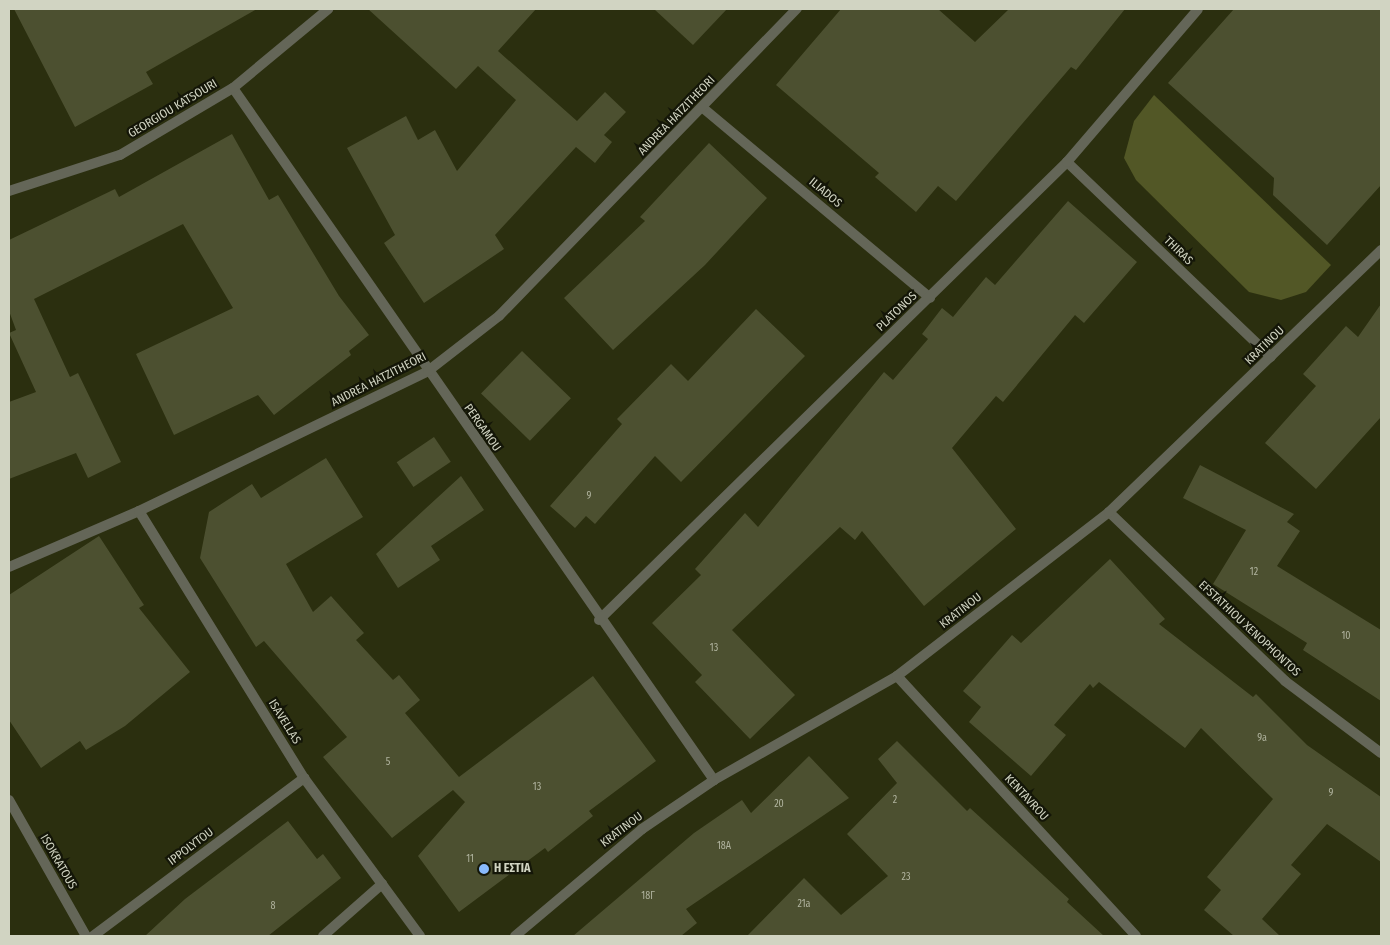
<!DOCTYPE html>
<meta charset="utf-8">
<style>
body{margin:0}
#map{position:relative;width:1390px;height:945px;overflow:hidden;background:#2b2f0f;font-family:"Fira Sans Condensed",sans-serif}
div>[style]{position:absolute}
.green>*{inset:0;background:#525726}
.building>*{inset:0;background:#4c5030;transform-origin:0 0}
.service>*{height:10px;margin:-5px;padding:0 5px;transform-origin:5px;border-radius:5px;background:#646658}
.minor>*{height:10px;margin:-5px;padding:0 5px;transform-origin:5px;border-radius:5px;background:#646658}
.dots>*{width:14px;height:14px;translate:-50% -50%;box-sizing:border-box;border:2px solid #141608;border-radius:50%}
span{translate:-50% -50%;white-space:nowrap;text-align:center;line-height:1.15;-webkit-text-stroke:4.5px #141608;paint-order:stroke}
.number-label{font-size:10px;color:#b0b39e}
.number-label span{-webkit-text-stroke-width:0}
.street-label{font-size:12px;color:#d1d4c2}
.poi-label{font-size:12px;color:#d1d4c2;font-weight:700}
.left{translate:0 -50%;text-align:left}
.frame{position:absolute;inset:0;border:10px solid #d1d4c2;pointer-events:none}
</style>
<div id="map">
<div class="green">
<i style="clip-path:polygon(1154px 95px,1331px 265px,1306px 292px,1281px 300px,1249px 292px,1136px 180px,1124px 158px,1134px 121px)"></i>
</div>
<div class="building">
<i style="clip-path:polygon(14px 9px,257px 9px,146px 72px,153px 84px,75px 127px)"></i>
<i style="clip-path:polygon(368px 9px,536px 9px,498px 51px,577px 121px,605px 92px,626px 112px,604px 135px,612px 142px,595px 163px,576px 147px,495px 235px,504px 249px,424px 303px,384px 243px,395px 235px,347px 148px,406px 116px,418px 140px,435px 130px,457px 171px,516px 100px,478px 66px,456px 89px)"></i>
<i style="clip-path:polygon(654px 9px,727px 9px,693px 45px)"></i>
<i style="clip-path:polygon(841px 9px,938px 9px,975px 42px,1009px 9px,1125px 9px,1076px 70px,1071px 67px,956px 201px,938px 186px,916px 212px,875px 177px,879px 173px,776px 85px)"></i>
<i style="clip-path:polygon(1234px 9px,1381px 9px,1381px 185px,1327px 245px,1273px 195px,1274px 178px,1168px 83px)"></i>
<i style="clip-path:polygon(232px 134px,269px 200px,278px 195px,339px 296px,369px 335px,349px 351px,351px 355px,274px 415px,258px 395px,174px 435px,136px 354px,233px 308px,183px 224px,34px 299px,70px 377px,78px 373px,121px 462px,88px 478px,76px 453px,9px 479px,9px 402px,36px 392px,9px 333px,16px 330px,9px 311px,9px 240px,115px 189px,119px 197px)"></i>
<i style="clip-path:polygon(709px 143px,767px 198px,705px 265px,613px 350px,564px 298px,645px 221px,640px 217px)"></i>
<i style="clip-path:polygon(1068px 201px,1137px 262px,1084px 323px,1075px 315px,1003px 402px,996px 396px,952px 448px,1016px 529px,924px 606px,862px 531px,855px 540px,840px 527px,732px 630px,795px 695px,750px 739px,695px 682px,702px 675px,652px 623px,701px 575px,695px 569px,745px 513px,758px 527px,884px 372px,893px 380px,928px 339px,922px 334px,942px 308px,953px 317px,986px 277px,995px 285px)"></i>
<i style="clip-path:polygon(1381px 304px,1381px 417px,1316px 489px,1265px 443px,1316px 386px,1303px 374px,1346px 326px,1358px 337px)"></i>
<i style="clip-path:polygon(756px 309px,805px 356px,681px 482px,655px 456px,595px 524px,586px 516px,575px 528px,550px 506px,622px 424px,617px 419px,671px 364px,688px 381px)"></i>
<i style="left:522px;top:351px;width:68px;height:59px;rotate:44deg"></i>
<i style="left:434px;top:437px;width:30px;height:45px;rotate:56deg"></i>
<i style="clip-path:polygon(326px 458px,363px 517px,286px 564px,313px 612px,331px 596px,364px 633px,356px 640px,393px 680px,399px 675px,420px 700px,405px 713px,459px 777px,593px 676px,656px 761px,589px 811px,593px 816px,548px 852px,545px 848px,459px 912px,418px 856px,465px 802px,453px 790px,392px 838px,323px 757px,347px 737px,264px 641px,256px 647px,200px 558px,209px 512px,252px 484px,261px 498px)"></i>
<i style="clip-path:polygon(1200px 465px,1294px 514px,1287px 522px,1300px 531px,1277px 566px,1381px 630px,1381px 701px,1303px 650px,1307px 643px,1213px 584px,1246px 530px,1183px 498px)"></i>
<i style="clip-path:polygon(461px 476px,484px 510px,431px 546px,440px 560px,398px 588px,376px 554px)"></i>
<i style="clip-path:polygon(99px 536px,144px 605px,139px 608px,190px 672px,125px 726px,86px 750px,80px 741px,41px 768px,9px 720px,9px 595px)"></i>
<i style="clip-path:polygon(1110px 559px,1165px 619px,1159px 624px,1253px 697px,1256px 694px,1307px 745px,1381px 797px,1381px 862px,1327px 824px,1291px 865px,1301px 874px,1262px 919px,1280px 936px,1234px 936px,1204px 910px,1221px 890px,1207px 877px,1273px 799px,1201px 728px,1185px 748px,1099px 682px,1093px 688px,1090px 684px,1054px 725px,1066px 735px,1031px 776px,969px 722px,981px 707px,963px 691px,1012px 635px,1021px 643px)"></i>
<i style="clip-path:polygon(897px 741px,967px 811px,970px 808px,1069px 899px,1067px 902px,1104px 936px,747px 936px,804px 878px,841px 915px,888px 876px,847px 834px,897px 783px,878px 759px)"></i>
<i style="clip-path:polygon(809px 756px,849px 798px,686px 909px,697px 923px,681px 936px,573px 936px,694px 833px,742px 800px,751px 813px)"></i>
<i style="clip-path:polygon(288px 821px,317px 859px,323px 854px,341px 878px,268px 936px,145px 936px,185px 899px)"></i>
</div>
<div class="service">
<i style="left:323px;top:936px;width:79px;rotate:-41.4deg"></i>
</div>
<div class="minor">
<i style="left:233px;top:88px;width:843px;rotate:55.2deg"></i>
<i style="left:703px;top:108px;width:296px;rotate:39.9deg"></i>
<i style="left:1067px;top:162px;width:282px;rotate:43.7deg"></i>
<i style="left:9px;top:191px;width:117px;rotate:-18deg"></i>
<i style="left:120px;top:155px;width:131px;rotate:-30.7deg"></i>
<i style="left:233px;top:88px;width:124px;rotate:-39.7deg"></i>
<i style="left:139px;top:511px;width:314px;rotate:58.3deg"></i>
<i style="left:304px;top:778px;width:196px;rotate:53.7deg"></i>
<i style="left:1109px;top:512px;width:244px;rotate:43.8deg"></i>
<i style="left:1285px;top:681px;width:120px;rotate:36.9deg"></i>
<i style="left:9px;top:567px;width:142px;rotate:-23.3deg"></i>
<i style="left:139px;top:511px;width:321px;rotate:-25.8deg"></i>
<i style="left:428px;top:371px;width:90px;rotate:-37.8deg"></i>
<i style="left:499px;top:316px;width:428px;rotate:-45.9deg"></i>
<i style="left:599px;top:620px;width:655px;rotate:-44.38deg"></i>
<i style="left:1067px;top:162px;width:201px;rotate:-49.4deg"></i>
<i style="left:897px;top:676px;width:353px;rotate:47.4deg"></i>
<i style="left:9px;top:800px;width:156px;rotate:60.5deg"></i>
<i style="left:93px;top:936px;width:264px;rotate:-36.8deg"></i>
<i style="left:515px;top:936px;width:166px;rotate:-40.1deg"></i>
<i style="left:642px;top:829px;width:87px;rotate:-34.2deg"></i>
<i style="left:714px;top:780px;width:210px;rotate:-29.6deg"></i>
<i style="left:897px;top:676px;width:268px;rotate:-37.7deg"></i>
<i style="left:1109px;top:512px;width:378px;rotate:-43.9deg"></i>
</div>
<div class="dots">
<i style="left:484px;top:869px;background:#89bafc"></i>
</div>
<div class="number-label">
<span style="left:589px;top:497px">9</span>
<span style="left:1254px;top:573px">12</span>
<span style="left:1346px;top:637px">10</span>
<span style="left:714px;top:649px">13</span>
<span style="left:1262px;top:739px">9a</span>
<span style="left:388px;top:763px">5</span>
<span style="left:537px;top:788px">13</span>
<span style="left:1331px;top:794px">9</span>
<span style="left:895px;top:801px">2</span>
<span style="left:779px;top:805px">20</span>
<span style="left:724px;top:847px">18A</span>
<span style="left:470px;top:860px">11</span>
<span style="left:906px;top:878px">23</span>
<span style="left:648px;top:897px">18Γ</span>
<span style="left:804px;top:905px">21a</span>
<span style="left:273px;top:907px">8</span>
</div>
<div class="street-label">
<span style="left:173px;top:109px;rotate:-31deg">GEORGIOU KATSOURI</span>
<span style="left:677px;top:116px;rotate:-46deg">ANDREA HATZITHEORI</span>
<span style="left:825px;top:193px;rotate:40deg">ILIADOS</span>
<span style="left:1178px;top:251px;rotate:44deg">THIRAS</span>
<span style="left:897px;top:312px;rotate:-44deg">PLATONOS</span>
<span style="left:1265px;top:346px;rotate:-44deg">KRATINOU</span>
<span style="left:379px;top:380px;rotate:-27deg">ANDREA HATZITHEORI</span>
<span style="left:482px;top:428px;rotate:55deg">PERGAMOU</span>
<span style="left:961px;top:611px;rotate:-38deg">KRATINOU</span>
<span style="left:1249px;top:629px;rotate:43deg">EFSTATHIOU XENOPHONTOS</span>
<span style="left:284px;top:722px;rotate:58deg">ISAVELLAS</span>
<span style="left:1026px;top:798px;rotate:47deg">KENTAVROU</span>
<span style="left:622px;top:830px;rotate:-37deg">KRATINOU</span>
<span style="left:191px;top:847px;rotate:-37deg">IPPOLYTOU</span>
<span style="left:58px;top:862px;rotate:60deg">ISOKRATOUS</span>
</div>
<div class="poi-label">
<span class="left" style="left:494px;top:869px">Η ΕΣΤΙΑ</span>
</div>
<div class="frame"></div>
</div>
